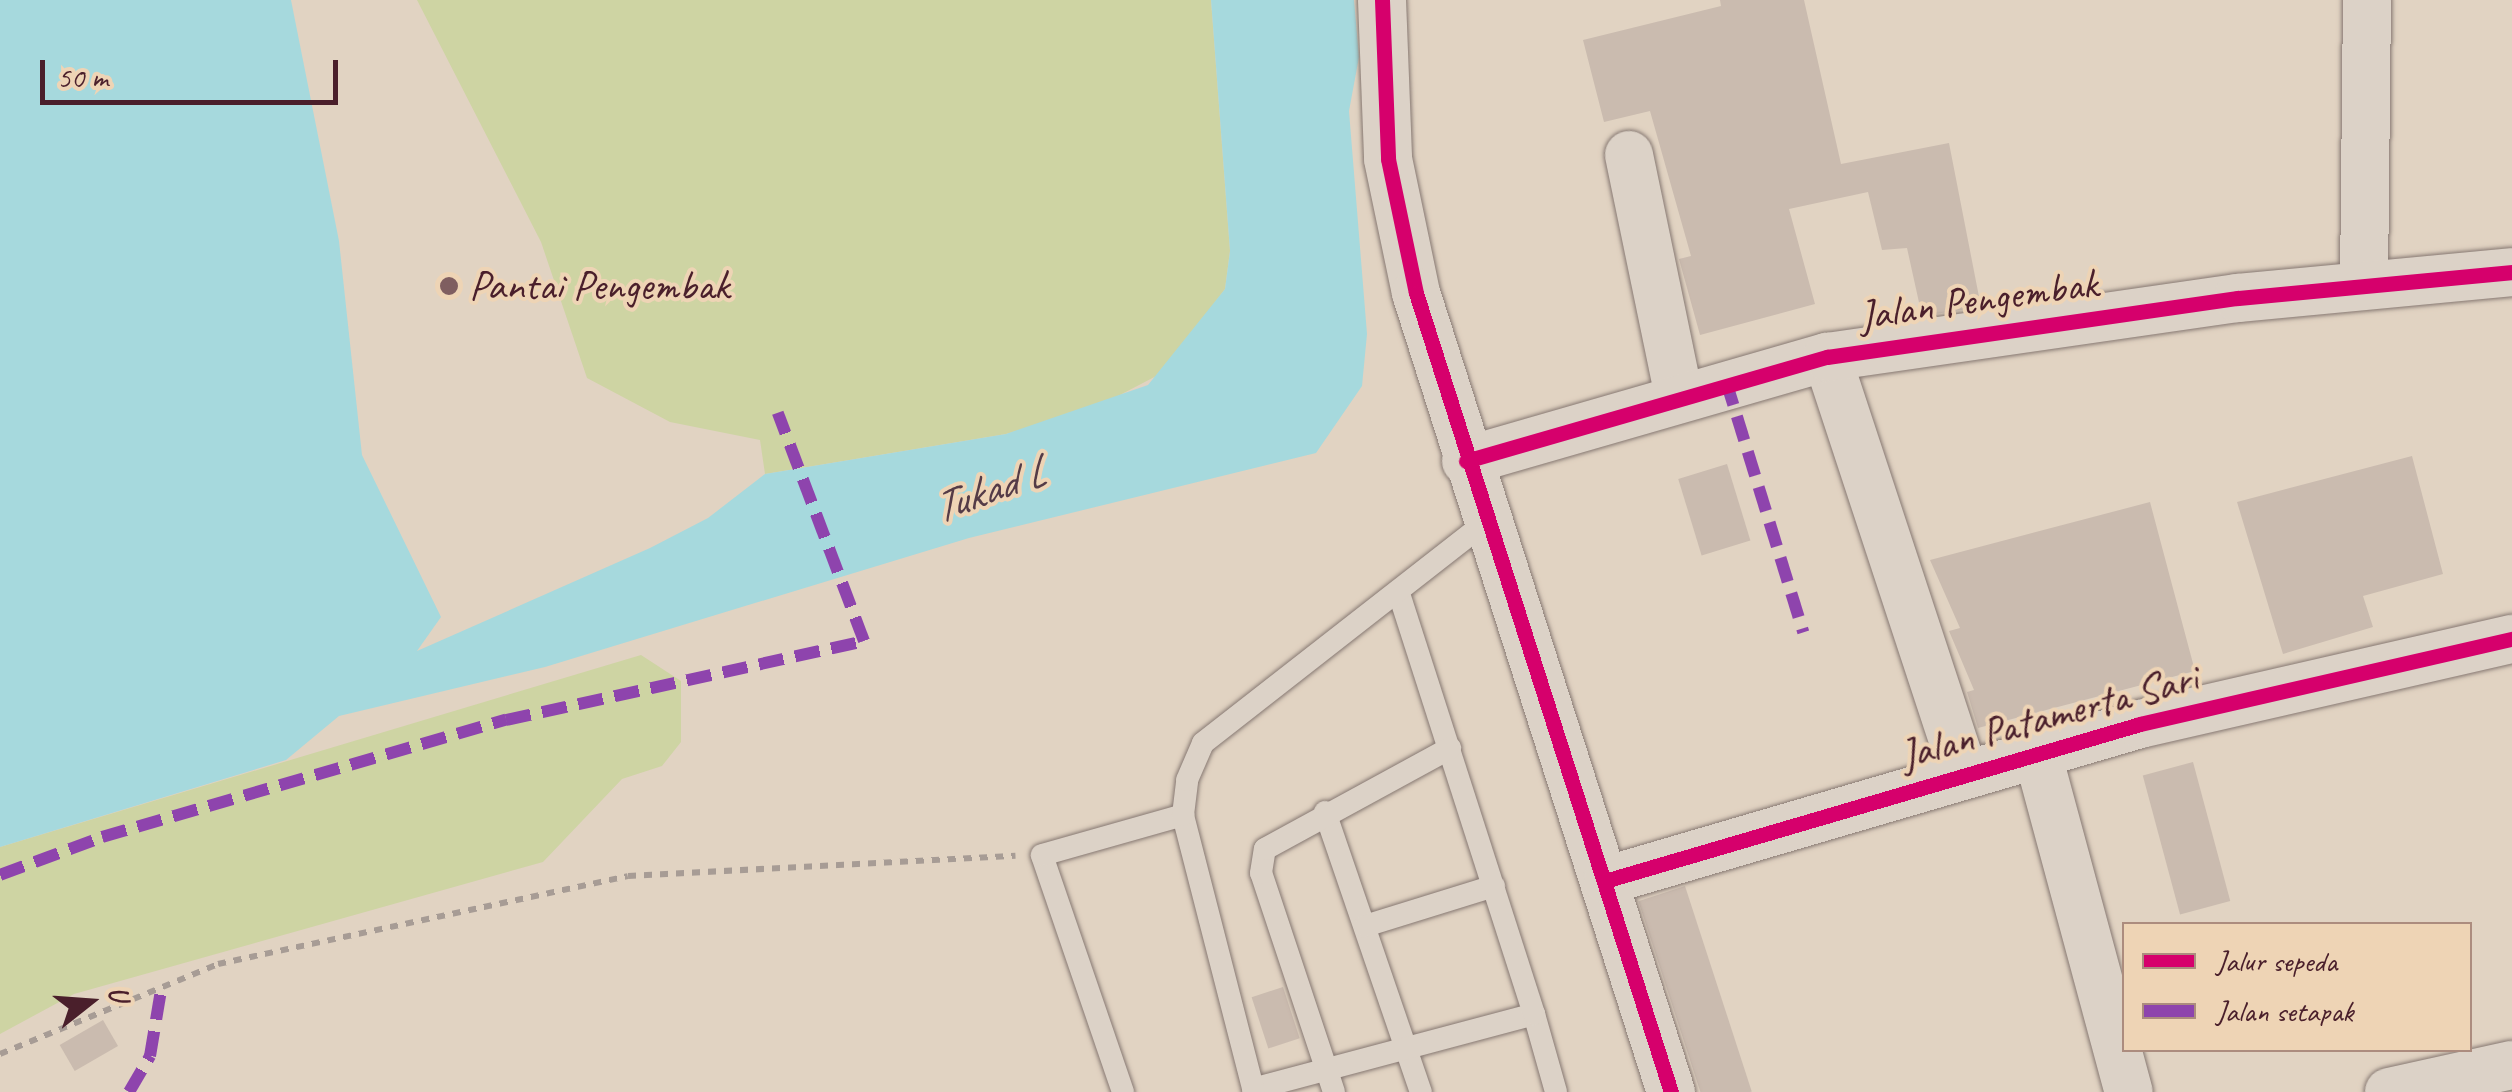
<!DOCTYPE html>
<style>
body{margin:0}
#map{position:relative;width:2512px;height:1092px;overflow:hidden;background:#e1d3c2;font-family:Caveat,sans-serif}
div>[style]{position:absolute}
.green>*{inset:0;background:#ced4a3}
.water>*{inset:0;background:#a6d9dd}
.building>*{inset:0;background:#cabbaf;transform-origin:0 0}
.path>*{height:6px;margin-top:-3px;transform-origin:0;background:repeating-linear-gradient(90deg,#a79c95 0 8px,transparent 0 16px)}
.roads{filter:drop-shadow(0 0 2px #867872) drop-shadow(0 0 2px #867872)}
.service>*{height:22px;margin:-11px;padding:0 11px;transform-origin:11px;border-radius:11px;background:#dcd2c7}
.minor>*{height:48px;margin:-24px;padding:0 24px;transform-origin:24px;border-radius:24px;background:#dcd2c7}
.quiet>*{height:12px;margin-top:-6px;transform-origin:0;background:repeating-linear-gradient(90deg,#8e44ad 0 25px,transparent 0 37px)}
.cycleway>*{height:15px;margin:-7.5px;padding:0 7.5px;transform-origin:7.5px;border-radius:7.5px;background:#d6006c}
.dots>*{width:28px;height:28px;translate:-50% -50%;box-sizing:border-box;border:5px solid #eed4b5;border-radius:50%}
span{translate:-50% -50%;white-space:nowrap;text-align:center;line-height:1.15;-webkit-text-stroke:8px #eed4b5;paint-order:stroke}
.poi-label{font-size:42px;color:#4a1f2b}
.left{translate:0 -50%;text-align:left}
.street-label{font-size:42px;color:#4a1f2b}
.water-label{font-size:45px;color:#543b47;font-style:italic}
.legend{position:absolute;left:2122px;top:922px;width:350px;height:130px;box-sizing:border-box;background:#eed4b5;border:2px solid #ac8c7e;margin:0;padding:12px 18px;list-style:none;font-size:30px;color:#4a1f2b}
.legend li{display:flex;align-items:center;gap:20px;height:50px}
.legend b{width:50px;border:2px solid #ac8c7e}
.north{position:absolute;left:40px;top:952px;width:100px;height:100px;-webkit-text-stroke:8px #eed4b5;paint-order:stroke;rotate:73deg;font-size:28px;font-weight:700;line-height:40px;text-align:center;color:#4a1f2b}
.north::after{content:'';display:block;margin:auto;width:35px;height:45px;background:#4a1f2b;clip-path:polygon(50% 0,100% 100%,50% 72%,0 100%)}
.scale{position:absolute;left:40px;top:60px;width:298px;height:45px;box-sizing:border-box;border:5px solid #4a1f2b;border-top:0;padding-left:12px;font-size:30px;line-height:35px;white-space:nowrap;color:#4a1f2b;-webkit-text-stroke:8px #eed4b5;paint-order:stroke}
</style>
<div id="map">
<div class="green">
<i style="clip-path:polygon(417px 0,1211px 0,1230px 251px,1225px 289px,1162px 373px,1095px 408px,1006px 434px,765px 474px,760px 440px,670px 422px,587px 378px,541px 242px)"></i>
<i style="clip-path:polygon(641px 655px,681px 681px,681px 742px,662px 766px,622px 779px,543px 862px,74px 994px,0 1034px,0 847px)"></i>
</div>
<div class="water">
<i style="clip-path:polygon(0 0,291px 0,339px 241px,362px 455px,441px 617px,417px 651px,650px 548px,708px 518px,765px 474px,1006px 434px,1148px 385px,1225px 289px,1230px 251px,1211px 0,1354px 0,1359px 57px,1349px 111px,1367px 334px,1362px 386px,1316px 453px,969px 538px,545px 667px,339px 716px,286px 760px,0 847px)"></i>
</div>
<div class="building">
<i style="clip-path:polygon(1720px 0,1804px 0,1841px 164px,1949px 143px,1981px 307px,1922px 316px,1907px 248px,1882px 250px,1868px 192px,1789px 209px,1815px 304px,1700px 335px,1679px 259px,1691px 256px,1650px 111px,1604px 122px,1583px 40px,1721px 6px)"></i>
<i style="clip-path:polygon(2412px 456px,2443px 574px,2363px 596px,2373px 627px,2283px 654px,2237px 502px)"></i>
<i style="left:1727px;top:464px;width:80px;height:51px;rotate:73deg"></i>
<i style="clip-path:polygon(2150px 502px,2195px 671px,1978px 728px,1967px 692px,1974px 690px,1949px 631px,1960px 628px,1930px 560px)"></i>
<i style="left:2193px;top:762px;width:144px;height:52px;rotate:75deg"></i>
<i style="left:1685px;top:886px;width:216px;height:49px;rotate:72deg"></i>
<i style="left:1283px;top:987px;width:54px;height:33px;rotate:72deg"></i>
<i style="left:103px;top:1020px;width:30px;height:50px;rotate:60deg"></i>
</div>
<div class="path">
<i style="left:0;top:1054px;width:236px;rotate:-22.4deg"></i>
<i style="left:218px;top:964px;width:419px;rotate:-12.1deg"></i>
<i style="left:628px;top:876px;width:388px;rotate:-3deg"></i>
</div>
<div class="roads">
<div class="service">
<i style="left:1325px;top:812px;width:296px;rotate:71.1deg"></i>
<i style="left:1365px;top:926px;width:135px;rotate:-17.2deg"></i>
<i style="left:1534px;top:1014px;width:81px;rotate:74.2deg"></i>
<i style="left:1253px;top:1089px;width:291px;rotate:-14.9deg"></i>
<i style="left:1534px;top:1014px;width:444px;rotate:-107.8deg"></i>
<i style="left:1123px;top:1092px;width:250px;rotate:-108.9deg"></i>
<i style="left:1042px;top:855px;width:147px;rotate:-15.8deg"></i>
<i style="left:1254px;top:1092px;width:286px;rotate:-104.4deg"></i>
<i style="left:1183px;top:815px;width:35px;rotate:-83deg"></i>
<i style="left:1187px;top:780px;width:40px;rotate:-66.6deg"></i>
<i style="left:1203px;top:743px;width:358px;rotate:-38deg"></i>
<i style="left:1334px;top:1092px;width:231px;rotate:-108.4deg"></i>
<i style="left:1261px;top:873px;width:24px;rotate:-81deg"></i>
<i style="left:1265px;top:849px;width:211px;rotate:-28.6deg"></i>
</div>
<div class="minor">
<i style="left:1382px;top:0;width:159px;rotate:87.8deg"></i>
<i style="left:1388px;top:159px;width:137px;rotate:78.2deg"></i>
<i style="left:1416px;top:293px;width:839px;rotate:72.3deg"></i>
<i style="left:1629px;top:155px;width:246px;rotate:78.3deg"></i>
<i style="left:2364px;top:284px;width:284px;rotate:-89.4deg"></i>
<i style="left:1827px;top:357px;width:439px;rotate:71.8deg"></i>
<i style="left:1466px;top:461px;width:376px;rotate:-16.1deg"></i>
<i style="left:1827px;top:357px;width:415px;rotate:-8.2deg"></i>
<i style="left:2238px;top:298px;width:275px;rotate:-5.4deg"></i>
<i style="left:2037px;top:752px;width:352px;rotate:74.9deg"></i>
<i style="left:1608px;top:880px;width:554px;rotate:-16.34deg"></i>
<i style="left:2140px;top:724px;width:382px;rotate:-12.9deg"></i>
<i style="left:2389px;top:1092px;width:126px;rotate:-12.4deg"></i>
</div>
</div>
<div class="quiet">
<i style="left:1726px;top:381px;width:263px;rotate:72.9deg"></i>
<i style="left:0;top:875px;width:109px;rotate:-20.4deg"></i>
<i style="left:102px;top:837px;width:421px;rotate:-16.2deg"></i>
<i style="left:506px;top:720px;width:367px;rotate:-12.4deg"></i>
<i style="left:864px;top:641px;width:244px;rotate:-110.7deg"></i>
<i style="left:129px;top:1092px;width:42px;rotate:-59.7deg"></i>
<i style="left:150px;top:1056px;width:73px;rotate:-80.5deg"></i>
</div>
<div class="cycleway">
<i style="left:1382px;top:0;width:159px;rotate:87.8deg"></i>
<i style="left:1388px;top:159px;width:137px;rotate:78.2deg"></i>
<i style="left:1416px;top:293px;width:839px;rotate:72.3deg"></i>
<i style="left:1466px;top:461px;width:376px;rotate:-16.1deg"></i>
<i style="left:1827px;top:357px;width:415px;rotate:-8.2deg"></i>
<i style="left:2238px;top:298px;width:275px;rotate:-5.4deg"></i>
<i style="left:1608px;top:880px;width:554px;rotate:-16.34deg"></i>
<i style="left:2140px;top:724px;width:382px;rotate:-12.9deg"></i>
</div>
<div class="dots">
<i style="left:449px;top:286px;background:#7f5e60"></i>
</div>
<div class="poi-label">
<span class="left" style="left:469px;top:286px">Pantai Pengembak</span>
</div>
<div class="street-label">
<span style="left:1978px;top:300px;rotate:-8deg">Jalan Pengembak</span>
<span style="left:2049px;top:717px;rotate:-15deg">Jalan Patamerta Sari</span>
</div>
<div class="water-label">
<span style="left:988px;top:490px;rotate:-20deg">Tukad L</span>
</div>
<ul class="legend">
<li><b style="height:12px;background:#d6006c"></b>Jalur sepeda</li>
<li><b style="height:12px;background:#8e44ad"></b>Jalan setapak</li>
</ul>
<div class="north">U</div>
<div class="scale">50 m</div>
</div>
